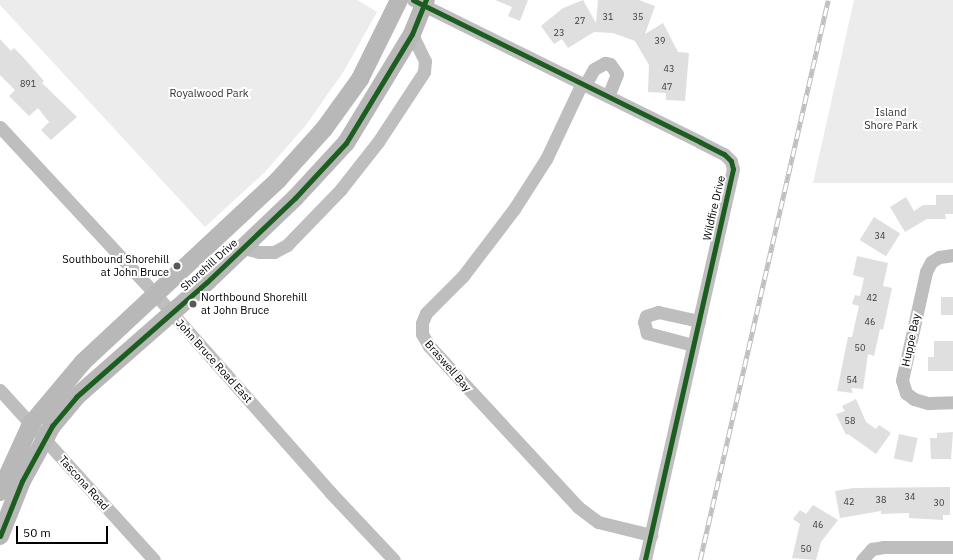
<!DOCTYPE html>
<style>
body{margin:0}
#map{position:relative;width:953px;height:560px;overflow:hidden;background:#fff;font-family:"IBM Plex Sans",sans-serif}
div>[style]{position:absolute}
.green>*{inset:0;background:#ececec}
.building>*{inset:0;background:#dfdfdf;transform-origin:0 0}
.street>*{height:13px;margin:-6.5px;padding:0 6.5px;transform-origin:6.5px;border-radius:6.5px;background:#bebebe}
.secondary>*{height:18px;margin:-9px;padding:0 9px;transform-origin:9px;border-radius:9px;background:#b8b8b8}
.rail>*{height:4.5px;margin-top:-2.25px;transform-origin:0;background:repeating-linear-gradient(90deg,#fff 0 9px,#bebebe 0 18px);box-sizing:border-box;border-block:1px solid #bebebe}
.cycleway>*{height:5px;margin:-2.5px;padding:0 2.5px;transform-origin:2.5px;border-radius:2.5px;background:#1b5e20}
.dots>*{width:11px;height:11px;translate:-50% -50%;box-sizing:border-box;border:2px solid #fff;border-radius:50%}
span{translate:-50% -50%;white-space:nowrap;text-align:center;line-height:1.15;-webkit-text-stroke:4px #fff;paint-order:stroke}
.number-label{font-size:9px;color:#383838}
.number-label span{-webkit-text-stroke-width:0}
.park-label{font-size:11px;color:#333}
.street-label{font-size:11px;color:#000}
.poi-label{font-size:11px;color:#000}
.right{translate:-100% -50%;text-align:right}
.left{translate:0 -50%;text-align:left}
.scale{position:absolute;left:16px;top:526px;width:92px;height:18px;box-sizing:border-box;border:2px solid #000;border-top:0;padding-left:5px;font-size:12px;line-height:14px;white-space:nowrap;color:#000;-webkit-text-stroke:3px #fff;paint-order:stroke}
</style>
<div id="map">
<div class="green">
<i style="clip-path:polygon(0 0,357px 0,377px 12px,344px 71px,306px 125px,265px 172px,205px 227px,0 5px)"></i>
<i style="clip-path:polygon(854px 0,953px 0,953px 183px,813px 183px)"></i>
</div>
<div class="building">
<i style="clip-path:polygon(495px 0,528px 0,520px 21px,508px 16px,512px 7px)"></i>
<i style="clip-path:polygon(583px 0,596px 23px,598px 0,639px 0,655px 6px,645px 34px,663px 23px,678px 52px,689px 53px,685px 101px,666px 100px,666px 93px,648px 92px,649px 65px,635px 41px,613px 33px,594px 32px,568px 48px,562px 39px,554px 44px,541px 26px,563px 8px)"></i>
<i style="clip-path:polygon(0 39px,11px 51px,14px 48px,23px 57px,44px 81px,42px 83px,77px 117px,51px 140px,41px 130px,49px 122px,38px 108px,29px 116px,9px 96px,15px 90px,0 75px)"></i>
<i style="clip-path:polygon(936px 195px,953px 195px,953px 214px,945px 214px,946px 219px,927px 219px,905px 232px,890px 207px,906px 197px,914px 211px,923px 205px,936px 205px)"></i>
<i style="left:874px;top:217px;width:31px;height:27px;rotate:32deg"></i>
<i style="clip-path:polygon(857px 256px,888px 263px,883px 286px,892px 288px,883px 330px,880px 329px,874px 356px,868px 354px,863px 389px,851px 388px,853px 393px,837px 391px,848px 337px,852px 337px,859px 306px,852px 304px,855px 295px,860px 296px,864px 278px,853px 275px)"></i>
<i style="left:941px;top:297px;width:12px;height:18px"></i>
<i style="clip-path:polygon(934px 341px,953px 341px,953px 371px,928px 371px,928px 357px,934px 357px)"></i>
<i style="clip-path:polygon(856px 399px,866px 422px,876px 429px,879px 425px,891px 433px,876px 454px,848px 434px,846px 435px,836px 414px,845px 411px,842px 406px)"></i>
<i style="clip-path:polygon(953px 432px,951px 459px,931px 459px,930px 438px,937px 438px,937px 433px)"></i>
<i style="left:899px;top:434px;width:19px;height:25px;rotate:12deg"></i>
<i style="clip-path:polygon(950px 487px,950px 515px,943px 515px,943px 520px,909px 518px,909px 513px,881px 514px,881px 511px,840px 518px,835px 491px,853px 488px)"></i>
<i style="clip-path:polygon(813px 505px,838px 520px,821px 542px,816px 560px,792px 558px,800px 524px,793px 519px,800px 510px,806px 514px)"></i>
</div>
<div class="street">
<i style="left:413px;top:0;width:320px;rotate:26.3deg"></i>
<i style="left:700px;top:142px;width:27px;rotate:27deg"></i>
<i style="left:724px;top:154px;width:10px;rotate:45deg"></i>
<i style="left:731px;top:161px;width:8px;rotate:76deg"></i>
<i style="left:733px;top:169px;width:401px;rotate:102.7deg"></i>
<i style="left:582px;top:83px;width:84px;rotate:115.3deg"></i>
<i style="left:546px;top:159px;width:59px;rotate:122.6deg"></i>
<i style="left:514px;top:209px;width:84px;rotate:127.3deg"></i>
<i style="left:463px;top:276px;width:52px;rotate:135deg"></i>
<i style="left:426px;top:313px;width:11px;rotate:112deg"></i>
<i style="left:422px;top:323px;width:11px;rotate:90deg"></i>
<i style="left:422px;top:334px;width:14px;rotate:60deg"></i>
<i style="left:429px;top:346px;width:219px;rotate:47.2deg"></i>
<i style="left:578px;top:507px;width:25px;rotate:37deg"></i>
<i style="left:598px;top:522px;width:55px;rotate:13.8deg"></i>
<i style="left:585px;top:85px;width:18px;rotate:-61deg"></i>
<i style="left:594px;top:69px;width:13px;rotate:-29deg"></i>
<i style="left:605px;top:63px;width:5px;rotate:11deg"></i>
<i style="left:610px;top:64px;width:12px;rotate:55deg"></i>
<i style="left:617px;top:74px;width:24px;rotate:112deg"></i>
<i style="left:0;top:127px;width:228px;rotate:47.1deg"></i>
<i style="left:155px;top:294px;width:264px;rotate:48.5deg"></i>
<i style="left:330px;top:492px;width:93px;rotate:46.7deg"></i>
<i style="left:243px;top:248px;width:16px;rotate:14deg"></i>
<i style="left:259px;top:252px;width:15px"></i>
<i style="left:274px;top:252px;width:15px;rotate:-28deg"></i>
<i style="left:287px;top:245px;width:78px;rotate:-46deg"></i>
<i style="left:341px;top:189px;width:60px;rotate:-51.8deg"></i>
<i style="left:378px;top:142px;width:84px;rotate:-56.7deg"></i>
<i style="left:424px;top:72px;width:11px;rotate:-85deg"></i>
<i style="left:425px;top:61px;width:30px;rotate:-116deg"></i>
<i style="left:953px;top:255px;width:14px;rotate:172deg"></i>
<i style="left:939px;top:257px;width:9px;rotate:148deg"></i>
<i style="left:931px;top:262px;width:11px;rotate:117deg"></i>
<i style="left:926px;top:272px;width:111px;rotate:102.5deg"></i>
<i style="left:902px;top:380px;width:14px;rotate:73deg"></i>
<i style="left:906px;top:393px;width:10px;rotate:37deg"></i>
<i style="left:914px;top:399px;width:15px;rotate:16deg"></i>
<i style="left:928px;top:403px;width:25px;rotate:-2deg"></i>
<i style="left:693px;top:345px;width:48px;rotate:-165.4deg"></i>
<i style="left:647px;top:333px;width:11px;rotate:-105deg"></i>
<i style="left:644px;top:322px;width:6px;rotate:-72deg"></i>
<i style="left:646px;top:316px;width:13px;rotate:-18deg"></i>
<i style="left:658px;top:312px;width:42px;rotate:12.4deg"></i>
<i style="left:0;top:390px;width:229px;rotate:47.8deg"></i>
<i style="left:862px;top:560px;width:15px;rotate:-48deg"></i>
<i style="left:872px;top:549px;width:11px;rotate:-10deg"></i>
<i style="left:883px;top:547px;width:70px"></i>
</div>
<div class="secondary">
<i style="left:0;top:492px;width:75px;rotate:-65.5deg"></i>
<i style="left:31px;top:424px;width:81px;rotate:-50deg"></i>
<i style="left:83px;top:362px;width:267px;rotate:-43deg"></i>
<i style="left:278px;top:180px;width:69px;rotate:-48deg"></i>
<i style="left:324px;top:129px;width:62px;rotate:-54.2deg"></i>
<i style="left:360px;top:79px;width:88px;rotate:-63.7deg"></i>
<i style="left:0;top:536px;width:59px;rotate:-68.2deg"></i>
<i style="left:22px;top:481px;width:63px;rotate:-61.4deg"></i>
<i style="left:52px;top:426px;width:38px;rotate:-50deg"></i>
<i style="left:76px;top:397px;width:174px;rotate:-41.3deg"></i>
<i style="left:207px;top:282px;width:122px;rotate:-43.7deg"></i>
<i style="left:295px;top:198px;width:75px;rotate:-47.2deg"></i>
<i style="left:346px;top:143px;width:127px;rotate:-58.8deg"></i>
<i style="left:412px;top:34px;width:37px;rotate:-68deg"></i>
</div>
<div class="rail">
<i style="left:700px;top:560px;width:574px;rotate:-77.12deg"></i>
</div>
<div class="cycleway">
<i style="left:413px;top:0;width:320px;rotate:26.3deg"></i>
<i style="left:700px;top:142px;width:27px;rotate:27deg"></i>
<i style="left:724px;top:154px;width:10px;rotate:45deg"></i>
<i style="left:731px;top:161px;width:8px;rotate:76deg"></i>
<i style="left:733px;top:169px;width:401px;rotate:102.7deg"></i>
<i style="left:0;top:536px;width:59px;rotate:-68.2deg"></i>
<i style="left:22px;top:481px;width:63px;rotate:-61.4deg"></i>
<i style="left:52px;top:426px;width:38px;rotate:-50deg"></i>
<i style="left:76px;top:397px;width:174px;rotate:-41.3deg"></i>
<i style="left:207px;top:282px;width:122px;rotate:-43.7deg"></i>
<i style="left:295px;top:198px;width:75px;rotate:-47.2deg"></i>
<i style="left:346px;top:143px;width:127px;rotate:-58.8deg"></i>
<i style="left:412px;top:34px;width:37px;rotate:-68deg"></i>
</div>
<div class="dots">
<i style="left:177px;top:266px;background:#595959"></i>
<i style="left:193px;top:304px;background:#595959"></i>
</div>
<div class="number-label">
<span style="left:608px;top:17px">31</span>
<span style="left:638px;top:17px">35</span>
<span style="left:580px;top:21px">27</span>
<span style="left:559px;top:33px">23</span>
<span style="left:660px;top:41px">39</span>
<span style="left:669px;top:69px">43</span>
<span style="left:28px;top:84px">891</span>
<span style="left:667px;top:87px">47</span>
<span style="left:880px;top:236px">34</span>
<span style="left:872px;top:298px">42</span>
<span style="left:870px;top:322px">46</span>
<span style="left:860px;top:348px">50</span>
<span style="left:852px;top:380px">54</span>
<span style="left:850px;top:421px">58</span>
<span style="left:910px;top:497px">34</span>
<span style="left:881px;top:500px">38</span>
<span style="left:849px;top:502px">42</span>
<span style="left:939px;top:503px">30</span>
<span style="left:818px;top:525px">46</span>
<span style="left:806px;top:549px">50</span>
</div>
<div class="park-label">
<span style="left:209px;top:93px">Royalwood Park</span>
<span style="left:891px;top:119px">Island<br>Shore Park</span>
</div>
<div class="street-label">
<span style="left:714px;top:208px;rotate:-77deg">Wildfire Drive</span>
<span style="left:209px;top:265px;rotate:-42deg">Shorehill Drive</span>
<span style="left:911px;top:340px;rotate:-78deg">Huppe Bay</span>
<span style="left:214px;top:361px;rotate:48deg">John Bruce Road East</span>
<span style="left:448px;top:366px;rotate:49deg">Braswell Bay</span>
<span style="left:84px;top:483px;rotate:48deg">Tascona Road</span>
</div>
<div class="poi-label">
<span class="right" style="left:169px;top:266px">Southbound Shorehill<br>at John Bruce</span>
<span class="left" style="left:201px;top:304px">Northbound Shorehill<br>at John Bruce</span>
</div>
<div class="scale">50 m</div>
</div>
